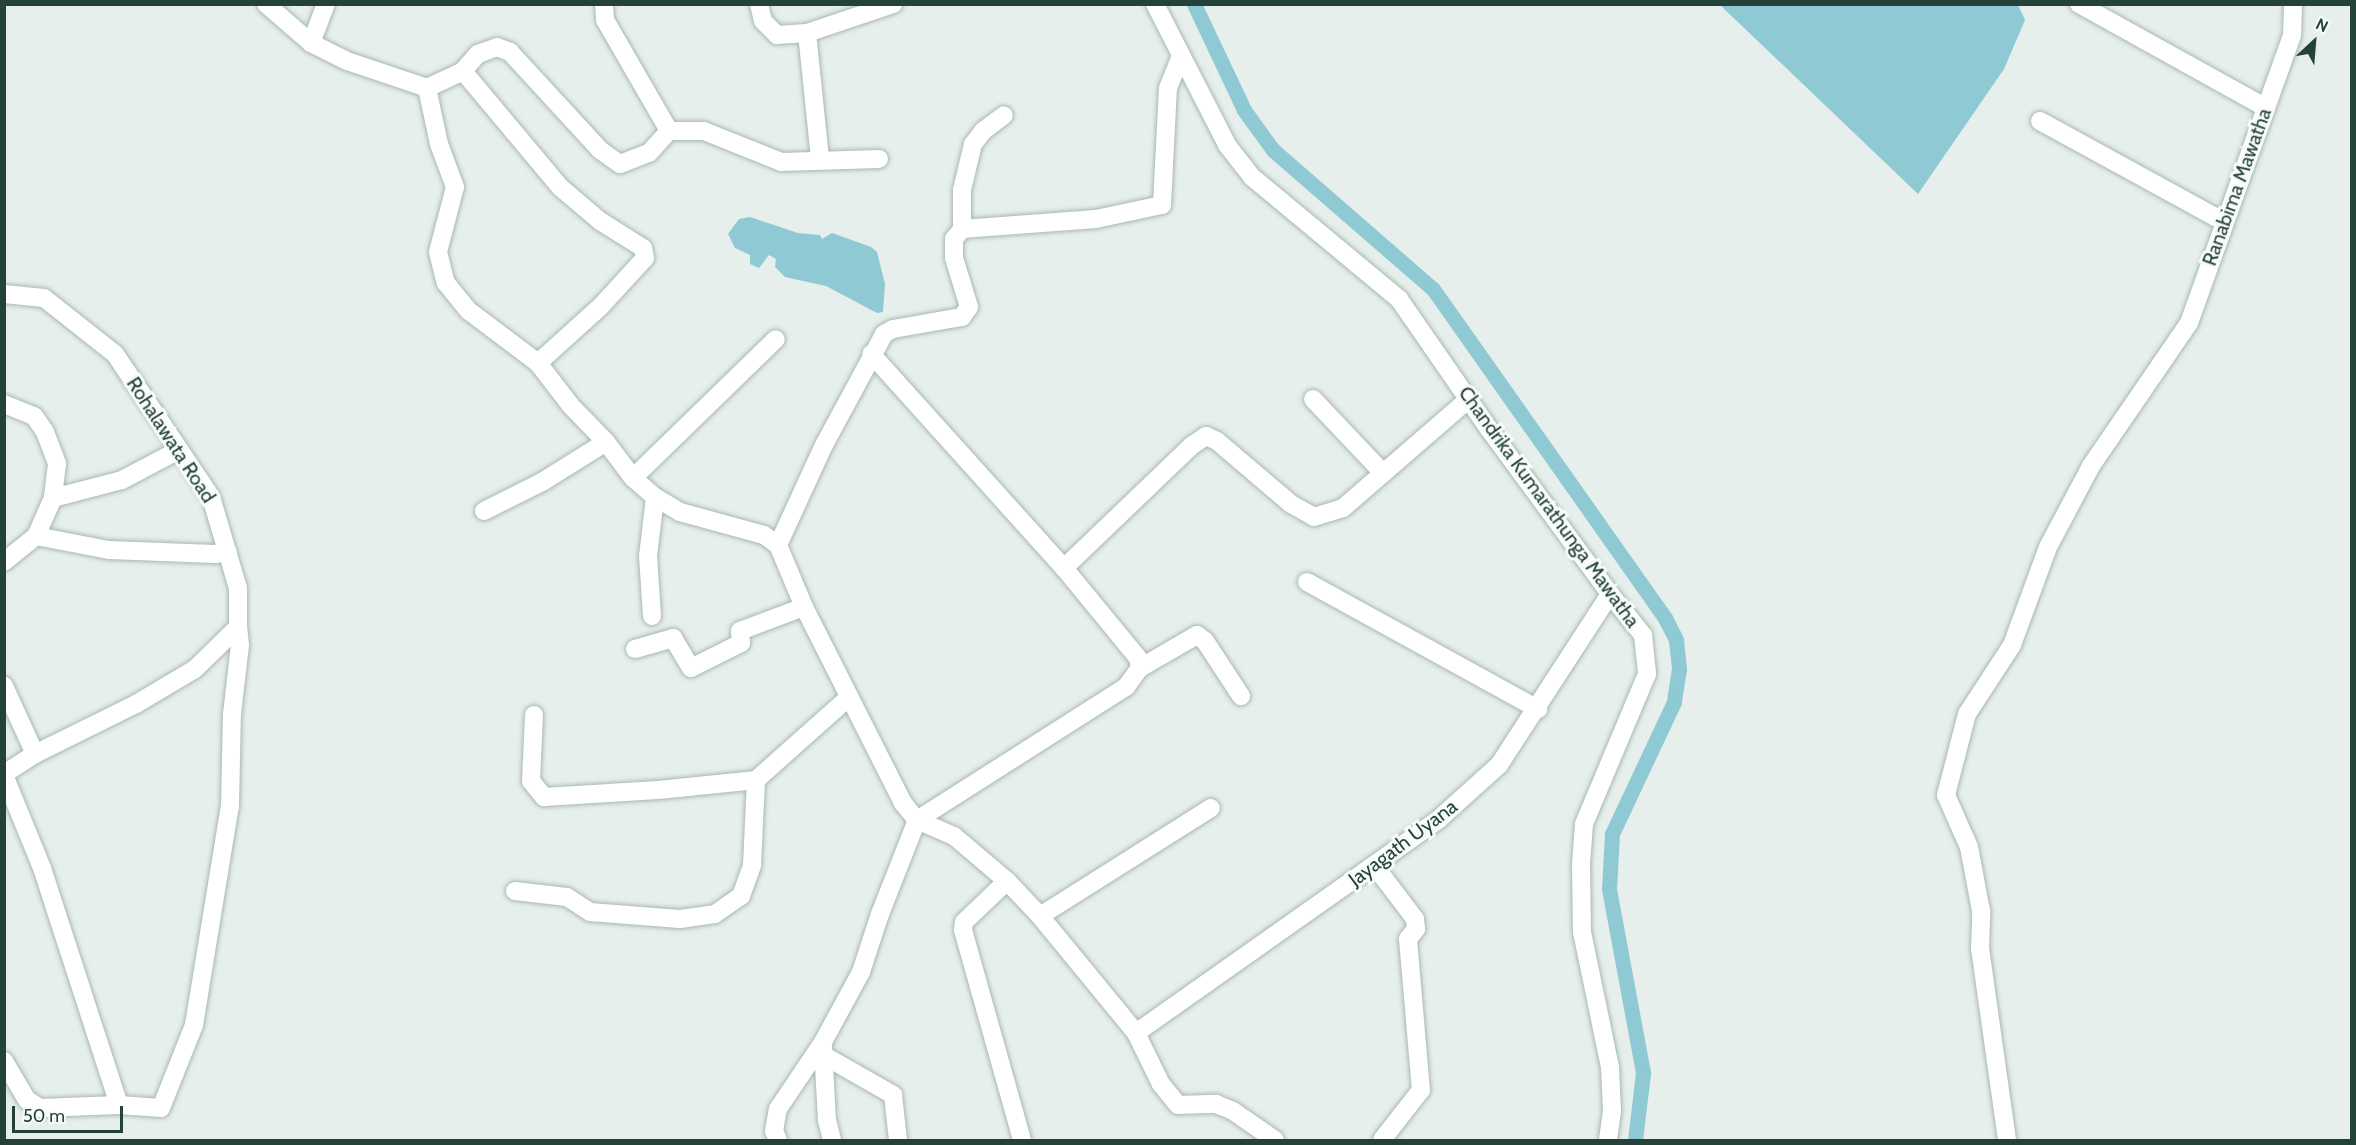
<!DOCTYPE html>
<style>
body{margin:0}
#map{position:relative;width:2356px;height:1145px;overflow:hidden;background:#e6efeb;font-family:Cabin,sans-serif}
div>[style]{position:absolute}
.water>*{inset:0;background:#8ec9d4}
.canal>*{height:15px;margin:-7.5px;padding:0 7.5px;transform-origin:7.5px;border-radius:7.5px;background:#8ec9d4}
.roads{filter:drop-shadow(0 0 2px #a8b8b2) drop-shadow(0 0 2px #a8b8b2)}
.minor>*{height:18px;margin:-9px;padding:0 9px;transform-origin:9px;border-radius:9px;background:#fff}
.secondary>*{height:18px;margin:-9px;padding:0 9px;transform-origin:9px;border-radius:9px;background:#fff}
span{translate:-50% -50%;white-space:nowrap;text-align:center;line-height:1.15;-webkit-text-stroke:6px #f7fbf9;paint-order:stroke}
.street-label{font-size:20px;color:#24423a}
.frame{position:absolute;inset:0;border:6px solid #24423a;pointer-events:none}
.north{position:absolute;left:2284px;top:12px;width:60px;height:60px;-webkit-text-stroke:4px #f7fbf9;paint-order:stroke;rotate:26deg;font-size:16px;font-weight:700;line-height:24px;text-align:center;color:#24423a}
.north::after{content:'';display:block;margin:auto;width:21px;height:27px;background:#24423a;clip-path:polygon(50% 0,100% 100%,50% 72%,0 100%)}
.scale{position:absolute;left:12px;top:1106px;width:111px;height:27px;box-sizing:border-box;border:3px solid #24423a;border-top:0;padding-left:8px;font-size:18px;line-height:21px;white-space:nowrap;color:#24423a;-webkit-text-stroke:4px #f7fbf9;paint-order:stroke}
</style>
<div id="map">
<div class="water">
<i style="clip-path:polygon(1720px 5px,2018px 5px,2025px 20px,2004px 69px,1918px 194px)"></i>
<i style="clip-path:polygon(750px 217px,798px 233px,820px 235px,822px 239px,832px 233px,871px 247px,877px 252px,885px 284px,883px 312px,877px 313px,826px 286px,785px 277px,775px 267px,776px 259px,769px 255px,759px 268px,750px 264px,750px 255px,735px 248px,728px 234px,739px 219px)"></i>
</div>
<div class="canal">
<i style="left:1194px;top:4px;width:117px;rotate:64.7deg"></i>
<i style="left:1244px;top:110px;width:49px;rotate:54.1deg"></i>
<i style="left:1273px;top:150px;width:212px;rotate:41deg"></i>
<i style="left:1433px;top:289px;width:403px;rotate:54.8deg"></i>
<i style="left:1665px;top:618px;width:25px;rotate:63deg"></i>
<i style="left:1676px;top:640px;width:29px;rotate:84deg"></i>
<i style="left:1679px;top:669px;width:33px;rotate:99deg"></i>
<i style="left:1674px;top:702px;width:146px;rotate:115.2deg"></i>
<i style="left:1612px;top:834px;width:55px;rotate:93.1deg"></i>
<i style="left:1609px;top:889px;width:187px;rotate:79.5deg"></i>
<i style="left:1643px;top:1073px;width:67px;rotate:96.8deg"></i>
</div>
<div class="roads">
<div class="minor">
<i style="left:266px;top:4px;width:60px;rotate:40.9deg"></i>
<i style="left:311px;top:43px;width:40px;rotate:26.6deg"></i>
<i style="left:347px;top:61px;width:84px;rotate:18.6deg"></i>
<i style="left:427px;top:88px;width:57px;rotate:77.9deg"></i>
<i style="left:439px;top:144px;width:46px;rotate:69.6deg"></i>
<i style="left:455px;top:187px;width:67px;rotate:104.7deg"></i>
<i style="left:438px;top:252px;width:32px;rotate:76deg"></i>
<i style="left:446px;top:283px;width:36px;rotate:51deg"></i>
<i style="left:469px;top:311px;width:86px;rotate:37deg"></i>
<i style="left:538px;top:363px;width:54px;rotate:52.5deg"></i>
<i style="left:571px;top:406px;width:50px;rotate:45.8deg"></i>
<i style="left:606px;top:442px;width:45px;rotate:53.1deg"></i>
<i style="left:633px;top:478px;width:29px;rotate:41deg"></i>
<i style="left:655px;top:497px;width:29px;rotate:31deg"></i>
<i style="left:680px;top:512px;width:87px;rotate:15.3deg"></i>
<i style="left:764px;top:535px;width:17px;rotate:36deg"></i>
<i style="left:778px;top:545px;width:67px;rotate:67.2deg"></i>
<i style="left:804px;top:607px;width:220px;rotate:63.2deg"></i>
<i style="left:903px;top:803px;width:22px;rotate:51deg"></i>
<i style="left:917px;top:820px;width:40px;rotate:23.4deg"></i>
<i style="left:954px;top:836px;width:70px;rotate:40.3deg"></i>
<i style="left:1007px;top:881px;width:48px;rotate:46.7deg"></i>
<i style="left:1040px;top:916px;width:151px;rotate:50.6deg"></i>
<i style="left:1136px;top:1033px;width:57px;rotate:63.9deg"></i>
<i style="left:1161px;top:1084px;width:27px;rotate:51deg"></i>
<i style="left:1178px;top:1105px;width:38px;rotate:-2deg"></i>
<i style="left:1216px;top:1104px;width:18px;rotate:22deg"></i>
<i style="left:1233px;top:1111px;width:51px;rotate:34.6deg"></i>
<i style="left:604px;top:4px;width:16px;rotate:86deg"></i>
<i style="left:605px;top:20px;width:128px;rotate:60deg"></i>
<i style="left:759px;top:4px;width:17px;rotate:77deg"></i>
<i style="left:763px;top:21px;width:20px;rotate:45deg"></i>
<i style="left:777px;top:35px;width:30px;rotate:-4deg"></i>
<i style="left:807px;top:33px;width:91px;rotate:-18.6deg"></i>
<i style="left:2079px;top:4px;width:213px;rotate:29deg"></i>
<i style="left:807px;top:33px;width:127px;rotate:84.1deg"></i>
<i style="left:311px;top:43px;width:42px;rotate:-69deg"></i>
<i style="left:427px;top:88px;width:40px;rotate:-25deg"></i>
<i style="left:2040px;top:121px;width:200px;rotate:28.7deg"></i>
<i style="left:2215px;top:217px;width:11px;rotate:-5deg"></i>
<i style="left:962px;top:229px;width:39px;rotate:-90deg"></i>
<i style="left:962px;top:190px;width:47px;rotate:-76.6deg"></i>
<i style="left:973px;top:144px;width:16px;rotate:-52deg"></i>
<i style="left:983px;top:131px;width:26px;rotate:-37deg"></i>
<i style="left:4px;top:294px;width:40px;rotate:5.7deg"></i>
<i style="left:44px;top:298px;width:90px;rotate:38.3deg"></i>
<i style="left:115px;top:354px;width:172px;rotate:56.1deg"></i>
<i style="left:211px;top:497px;width:95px;rotate:73.5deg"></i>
<i style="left:238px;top:588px;width:39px;rotate:90deg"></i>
<i style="left:238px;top:627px;width:60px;rotate:135.7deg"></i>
<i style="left:195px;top:669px;width:69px;rotate:149.3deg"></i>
<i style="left:136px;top:704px;width:113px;rotate:153.7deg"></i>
<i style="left:35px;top:754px;width:75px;rotate:-114.5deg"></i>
<i style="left:538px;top:363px;width:85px;rotate:-42.1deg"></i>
<i style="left:601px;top:306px;width:65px;rotate:-47.5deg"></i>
<i style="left:645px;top:258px;width:10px;rotate:-101deg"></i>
<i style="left:643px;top:248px;width:51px;rotate:-147.9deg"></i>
<i style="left:600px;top:221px;width:52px;rotate:-139.6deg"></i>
<i style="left:560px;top:187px;width:151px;rotate:-129.9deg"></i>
<i style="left:463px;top:71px;width:23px;rotate:-49deg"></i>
<i style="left:478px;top:54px;width:20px;rotate:-20deg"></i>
<i style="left:497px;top:47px;width:14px;rotate:21deg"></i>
<i style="left:510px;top:52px;width:133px;rotate:47.4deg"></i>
<i style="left:600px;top:150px;width:24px;rotate:35deg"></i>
<i style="left:620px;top:164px;width:31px;rotate:-21deg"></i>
<i style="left:649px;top:153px;width:30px;rotate:-48deg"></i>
<i style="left:669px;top:131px;width:35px"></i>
<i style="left:704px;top:131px;width:83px;rotate:21.9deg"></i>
<i style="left:781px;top:162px;width:98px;rotate:-1.8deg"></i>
<i style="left:1313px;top:399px;width:102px;rotate:46.6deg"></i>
<i style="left:4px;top:404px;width:32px;rotate:22deg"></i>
<i style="left:34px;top:416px;width:19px;rotate:55deg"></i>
<i style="left:45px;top:432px;width:34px;rotate:69deg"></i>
<i style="left:57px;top:464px;width:34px;rotate:97deg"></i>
<i style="left:53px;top:498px;width:42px;rotate:114.1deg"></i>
<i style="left:36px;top:536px;width:41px;rotate:140.9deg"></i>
<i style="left:633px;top:478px;width:199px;rotate:-44.2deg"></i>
<i style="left:53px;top:498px;width:71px;rotate:-14.6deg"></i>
<i style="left:122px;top:480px;width:64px;rotate:-27.8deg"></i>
<i style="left:484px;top:511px;width:65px;rotate:-26.6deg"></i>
<i style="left:542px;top:482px;width:75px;rotate:-32deg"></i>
<i style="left:36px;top:536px;width:74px;rotate:10.9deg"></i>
<i style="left:109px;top:550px;width:106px;rotate:2.2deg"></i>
<i style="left:215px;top:554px;width:13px;rotate:-9deg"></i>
<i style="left:778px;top:545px;width:110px;rotate:-65.3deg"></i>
<i style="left:824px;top:445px;width:126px;rotate:-61.6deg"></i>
<i style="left:884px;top:334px;width:10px;rotate:-29deg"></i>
<i style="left:893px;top:329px;width:70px;rotate:-9.9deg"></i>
<i style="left:962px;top:317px;width:12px;rotate:-55deg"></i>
<i style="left:969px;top:307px;width:51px;rotate:-107deg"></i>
<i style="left:954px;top:258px;width:19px;rotate:-90deg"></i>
<i style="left:954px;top:239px;width:13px;rotate:-51deg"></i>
<i style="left:962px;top:229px;width:134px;rotate:-4.3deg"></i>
<i style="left:1096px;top:219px;width:67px;rotate:-12deg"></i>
<i style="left:1162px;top:205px;width:117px;rotate:-87.1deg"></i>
<i style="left:1168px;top:88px;width:35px;rotate:-68deg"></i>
<i style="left:1064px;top:568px;width:176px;rotate:-43.8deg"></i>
<i style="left:1191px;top:446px;width:18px;rotate:-34deg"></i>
<i style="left:1206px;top:436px;width:12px;rotate:24deg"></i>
<i style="left:1217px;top:441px;width:97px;rotate:40.4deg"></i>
<i style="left:1291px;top:504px;width:26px;rotate:29deg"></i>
<i style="left:1314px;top:517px;width:30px;rotate:-17deg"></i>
<i style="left:1343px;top:508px;width:167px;rotate:-40.9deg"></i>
<i style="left:1307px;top:582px;width:264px;rotate:28.8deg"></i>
<i style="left:652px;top:616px;width:60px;rotate:-93.8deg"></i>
<i style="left:648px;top:556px;width:59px;rotate:-83.2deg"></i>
<i style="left:635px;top:649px;width:40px;rotate:-16deg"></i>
<i style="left:673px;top:638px;width:35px;rotate:59deg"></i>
<i style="left:691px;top:668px;width:56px;rotate:-26.6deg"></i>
<i style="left:741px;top:643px;width:12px;rotate:-95deg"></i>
<i style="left:740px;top:631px;width:68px;rotate:-20.6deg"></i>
<i style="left:1140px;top:668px;width:66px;rotate:-30.1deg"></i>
<i style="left:1197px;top:635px;width:10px;rotate:37deg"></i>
<i style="left:1205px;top:641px;width:66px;rotate:56.8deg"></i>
<i style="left:534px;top:715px;width:66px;rotate:92.6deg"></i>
<i style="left:531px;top:781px;width:21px;rotate:51deg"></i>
<i style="left:544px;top:797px;width:114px;rotate:-3.5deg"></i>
<i style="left:658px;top:790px;width:99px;rotate:-5.8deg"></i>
<i style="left:756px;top:780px;width:125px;rotate:-41.7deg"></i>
<i style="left:4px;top:774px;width:37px;rotate:-33deg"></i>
<i style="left:4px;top:775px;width:100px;rotate:67.8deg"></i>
<i style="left:42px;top:868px;width:249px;rotate:72deg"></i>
<i style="left:119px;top:1105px;width:42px;rotate:4.1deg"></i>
<i style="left:161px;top:1108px;width:89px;rotate:-68.3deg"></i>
<i style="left:194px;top:1025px;width:222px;rotate:-80.7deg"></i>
<i style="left:230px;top:806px;width:92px;rotate:-88.8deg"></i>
<i style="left:232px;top:714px;width:69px;rotate:-83.4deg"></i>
<i style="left:240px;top:645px;width:18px;rotate:-96deg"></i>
<i style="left:1374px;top:865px;width:68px;rotate:52.8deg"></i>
<i style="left:1415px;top:919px;width:10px;rotate:84deg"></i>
<i style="left:1416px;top:929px;width:13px;rotate:129deg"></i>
<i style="left:1408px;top:939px;width:152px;rotate:85.1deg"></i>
<i style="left:1421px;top:1090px;width:63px;rotate:128deg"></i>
<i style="left:1007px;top:881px;width:59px;rotate:136.4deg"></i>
<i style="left:964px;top:922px;width:8px;rotate:97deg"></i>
<i style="left:963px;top:930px;width:218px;rotate:74.3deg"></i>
<i style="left:515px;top:891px;width:52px;rotate:6.6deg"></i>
<i style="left:567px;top:897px;width:27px;rotate:33deg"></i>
<i style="left:590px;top:912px;width:90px;rotate:4.4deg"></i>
<i style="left:680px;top:919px;width:35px;rotate:-8deg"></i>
<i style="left:715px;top:914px;width:32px;rotate:-35deg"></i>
<i style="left:741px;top:896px;width:33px;rotate:-70deg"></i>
<i style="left:752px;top:865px;width:85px;rotate:-87.3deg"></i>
<i style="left:1040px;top:916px;width:202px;rotate:-32.3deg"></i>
<i style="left:1136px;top:1033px;width:371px;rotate:-35.2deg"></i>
<i style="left:1439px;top:819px;width:81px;rotate:-42deg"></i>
<i style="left:1499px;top:765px;width:204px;rotate:-57deg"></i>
<i style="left:823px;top:1047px;width:73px;rotate:86.9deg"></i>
<i style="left:827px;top:1120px;width:21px;rotate:76deg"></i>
<i style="left:823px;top:1055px;width:81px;rotate:29.7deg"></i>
<i style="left:893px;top:1095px;width:45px;rotate:83.7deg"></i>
<i style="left:4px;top:1061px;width:45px;rotate:59.5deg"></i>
<i style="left:27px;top:1100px;width:15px;rotate:32deg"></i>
<i style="left:40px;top:1108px;width:79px;rotate:-2.2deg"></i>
<i style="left:778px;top:1140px;width:10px;rotate:-114deg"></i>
<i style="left:774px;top:1131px;width:22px;rotate:-80deg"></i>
<i style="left:778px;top:1109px;width:81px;rotate:-56.1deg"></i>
<i style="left:823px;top:1042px;width:80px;rotate:-61.5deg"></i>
<i style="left:861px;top:972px;width:61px;rotate:-71.9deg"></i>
<i style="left:880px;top:914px;width:101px;rotate:-68.5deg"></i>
<i style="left:917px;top:820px;width:248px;rotate:-32.5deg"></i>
<i style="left:1126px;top:687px;width:24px;rotate:-54deg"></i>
<i style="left:1140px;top:668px;width:10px;rotate:-101deg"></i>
<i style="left:1138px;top:658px;width:117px;rotate:-129.4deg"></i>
<i style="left:1064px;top:568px;width:288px;rotate:-132deg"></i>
<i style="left:2007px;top:1140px;width:193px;rotate:-98deg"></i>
<i style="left:1980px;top:949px;width:38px;rotate:-88deg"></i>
<i style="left:1981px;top:911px;width:65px;rotate:-100.6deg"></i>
<i style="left:1969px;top:847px;width:57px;rotate:-113.9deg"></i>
<i style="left:1946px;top:795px;width:84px;rotate:-75.5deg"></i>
<i style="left:1967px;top:714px;width:82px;rotate:-56.9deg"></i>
<i style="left:2012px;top:645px;width:104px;rotate:-69.8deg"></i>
<i style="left:2048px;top:547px;width:92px;rotate:-62deg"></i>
<i style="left:2091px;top:466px;width:173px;rotate:-55.6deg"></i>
<i style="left:2189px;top:323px;width:306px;rotate:-70.3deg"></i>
<i style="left:2292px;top:35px;width:31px;rotate:-88deg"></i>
</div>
<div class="secondary">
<i style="left:1155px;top:4px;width:158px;rotate:62.9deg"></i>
<i style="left:1227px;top:145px;width:41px;rotate:52deg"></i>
<i style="left:1252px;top:177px;width:191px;rotate:39.7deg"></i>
<i style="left:1399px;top:299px;width:158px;rotate:55.3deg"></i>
<i style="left:1489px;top:429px;width:205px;rotate:53.7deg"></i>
<i style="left:1610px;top:594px;width:53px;rotate:51.2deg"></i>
<i style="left:1643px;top:635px;width:39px;rotate:84deg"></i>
<i style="left:1647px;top:674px;width:163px;rotate:112.8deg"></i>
<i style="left:1584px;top:824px;width:40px;rotate:94.3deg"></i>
<i style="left:1581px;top:864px;width:68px;rotate:89.2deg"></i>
<i style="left:1582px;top:932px;width:138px;rotate:78.3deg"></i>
<i style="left:1610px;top:1067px;width:44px;rotate:87.4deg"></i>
<i style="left:1612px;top:1111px;width:29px;rotate:98deg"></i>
</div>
</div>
<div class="street-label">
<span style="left:2237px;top:187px;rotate:-70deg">Ranabima Mawatha</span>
<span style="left:171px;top:440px;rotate:57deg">Rohalawata Road</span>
<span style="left:1549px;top:507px;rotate:54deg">Chandrika Kumarathunga Mawatha</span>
<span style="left:1403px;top:843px;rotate:-37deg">Jayagath Uyana</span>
</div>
<div class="frame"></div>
<div class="north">N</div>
<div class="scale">50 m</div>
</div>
